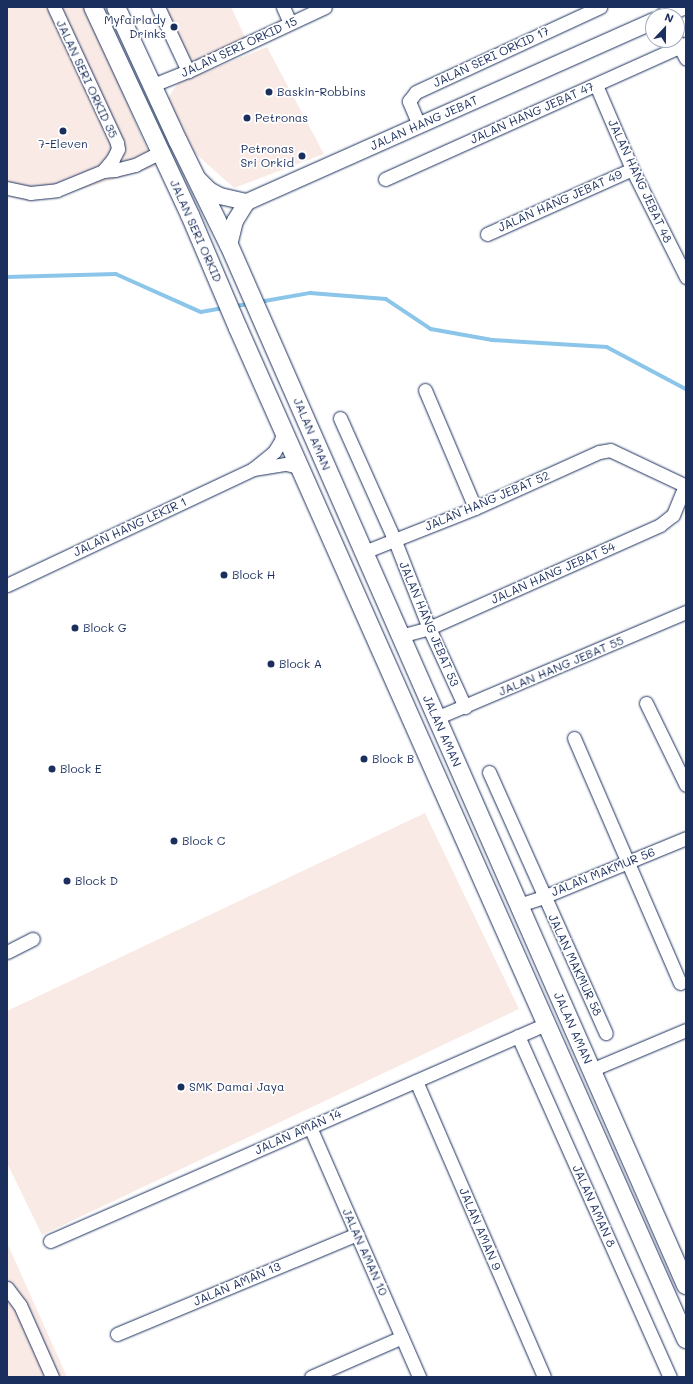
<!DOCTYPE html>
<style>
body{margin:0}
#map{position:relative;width:693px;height:1384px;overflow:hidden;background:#fff;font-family:Mali,sans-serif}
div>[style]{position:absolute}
.built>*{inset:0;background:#faeae5}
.stream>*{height:3.5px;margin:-1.75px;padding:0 1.75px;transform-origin:1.75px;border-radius:1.75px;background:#8bc6ea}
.roads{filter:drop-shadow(0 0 1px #1b2f5e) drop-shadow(0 0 1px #1b2f5e)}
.minor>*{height:13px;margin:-6.5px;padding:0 6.5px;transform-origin:6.5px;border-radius:6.5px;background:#fff}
.tertiary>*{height:16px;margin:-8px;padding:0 8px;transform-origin:8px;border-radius:8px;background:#fff}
.secondary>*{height:18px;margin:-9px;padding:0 9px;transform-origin:9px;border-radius:9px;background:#fff}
.dots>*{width:11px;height:11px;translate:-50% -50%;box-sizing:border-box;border:2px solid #fff;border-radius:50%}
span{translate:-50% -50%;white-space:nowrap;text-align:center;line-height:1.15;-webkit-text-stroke:3.5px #fff;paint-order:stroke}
.poi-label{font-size:12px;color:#1b2f5e}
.right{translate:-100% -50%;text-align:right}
.left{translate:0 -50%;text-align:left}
.street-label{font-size:12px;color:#1b2f5e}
.frame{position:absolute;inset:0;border:8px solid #1b2f5e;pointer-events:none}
.north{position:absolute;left:645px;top:8px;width:40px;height:40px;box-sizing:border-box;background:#fff;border:1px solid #a4acbf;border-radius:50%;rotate:22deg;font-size:11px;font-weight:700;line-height:16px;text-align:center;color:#1b2f5e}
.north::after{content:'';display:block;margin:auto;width:14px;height:18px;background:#1b2f5e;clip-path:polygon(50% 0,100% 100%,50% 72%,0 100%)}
</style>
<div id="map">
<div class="built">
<i style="clip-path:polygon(7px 7px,85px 7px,155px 167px,55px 197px,27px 201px,7px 195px)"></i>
<i style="clip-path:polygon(163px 7px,231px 7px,246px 39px,190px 64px)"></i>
<i style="clip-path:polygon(267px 47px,324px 154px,234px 188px,195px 153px,168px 98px,178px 83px)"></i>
<i style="clip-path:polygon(425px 813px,519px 1009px,42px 1235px,7px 1163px,7px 1011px)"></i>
<i style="clip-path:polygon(8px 1245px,67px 1377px,7px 1377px)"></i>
</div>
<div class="stream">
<i style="left:7px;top:277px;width:109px;rotate:-1.6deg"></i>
<i style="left:116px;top:274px;width:93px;rotate:24.1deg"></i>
<i style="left:201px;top:312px;width:22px;rotate:-10deg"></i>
<i style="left:259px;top:302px;width:52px;rotate:-10deg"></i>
<i style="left:310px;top:293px;width:76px;rotate:4.5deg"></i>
<i style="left:386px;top:299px;width:54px;rotate:33.7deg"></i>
<i style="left:431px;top:329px;width:62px;rotate:10.2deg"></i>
<i style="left:492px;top:340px;width:115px;rotate:3.5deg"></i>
<i style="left:607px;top:347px;width:89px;rotate:28deg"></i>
<i style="left:235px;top:306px;width:14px;rotate:-8deg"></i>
</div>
<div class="roads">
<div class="minor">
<i style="left:54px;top:7px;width:150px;rotate:65.1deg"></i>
<i style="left:117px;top:143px;width:6px;rotate:81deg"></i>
<i style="left:118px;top:149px;width:11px;rotate:117deg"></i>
<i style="left:113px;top:159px;width:16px;rotate:130deg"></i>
<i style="left:158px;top:7px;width:71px;rotate:64.9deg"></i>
<i style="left:283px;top:7px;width:17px;rotate:66deg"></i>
<i style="left:676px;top:40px;width:21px;rotate:62deg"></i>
<i style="left:153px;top:85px;width:38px;rotate:-22deg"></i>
<i style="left:188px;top:71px;width:151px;rotate:-25deg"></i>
<i style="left:596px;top:85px;width:91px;rotate:66.8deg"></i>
<i style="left:632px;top:169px;width:121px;rotate:63.4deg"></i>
<i style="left:419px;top:125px;width:26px;rotate:-113deg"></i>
<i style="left:409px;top:101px;width:11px;rotate:-52deg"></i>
<i style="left:416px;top:92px;width:203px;rotate:-24.8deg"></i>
<i style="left:385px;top:179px;width:330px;rotate:-24.2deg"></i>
<i style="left:7px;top:188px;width:24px;rotate:12deg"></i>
<i style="left:30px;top:193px;width:27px;rotate:-6deg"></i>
<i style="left:57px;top:190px;width:50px;rotate:-22.4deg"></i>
<i style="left:103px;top:171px;width:12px;rotate:-5deg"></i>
<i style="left:115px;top:170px;width:21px;rotate:-14deg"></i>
<i style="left:135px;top:165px;width:29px;rotate:-27deg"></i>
<i style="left:487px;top:234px;width:159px;rotate:-24.1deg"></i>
<i style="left:425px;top:390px;width:128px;rotate:67deg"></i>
<i style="left:340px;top:418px;width:135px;rotate:65.9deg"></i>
<i style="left:395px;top:541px;width:93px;rotate:68.7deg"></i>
<i style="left:429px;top:628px;width:87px;rotate:65.5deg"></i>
<i style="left:253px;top:469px;width:33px;rotate:-9deg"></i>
<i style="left:286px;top:464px;width:13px;rotate:13deg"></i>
<i style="left:364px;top:552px;width:119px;rotate:-21.6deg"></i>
<i style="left:475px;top:508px;width:136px;rotate:-24.3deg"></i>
<i style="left:599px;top:452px;width:11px;rotate:-10deg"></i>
<i style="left:610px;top:450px;width:84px;rotate:25.3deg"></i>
<i style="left:7px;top:585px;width:272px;rotate:-25.2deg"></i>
<i style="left:253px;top:469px;width:27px;rotate:-39deg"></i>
<i style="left:274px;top:452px;width:13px;rotate:-58deg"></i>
<i style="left:281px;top:441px;width:11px;rotate:-80deg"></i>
<i style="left:400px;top:636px;width:30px;rotate:-15deg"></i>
<i style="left:429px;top:628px;width:253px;rotate:-24deg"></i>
<i style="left:660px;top:525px;width:16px;rotate:-38deg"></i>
<i style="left:673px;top:515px;width:32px;rotate:-68deg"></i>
<i style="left:646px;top:703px;width:91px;rotate:64deg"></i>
<i style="left:436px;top:718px;width:272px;rotate:-23deg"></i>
<i style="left:574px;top:738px;width:267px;rotate:66.6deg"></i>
<i style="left:489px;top:772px;width:286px;rotate:65.9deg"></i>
<i style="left:519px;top:905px;width:25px;rotate:-18deg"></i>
<i style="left:543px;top:897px;width:155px;rotate:-22.4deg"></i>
<i style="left:7px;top:952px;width:29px;rotate:-27deg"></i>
<i style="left:518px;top:1036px;width:373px;rotate:66deg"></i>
<i style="left:591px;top:1070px;width:103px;rotate:-22.8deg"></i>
<i style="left:416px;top:1081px;width:322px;rotate:66.6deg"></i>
<i style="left:310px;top:1127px;width:273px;rotate:66.4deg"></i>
<i style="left:50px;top:1241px;width:541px;rotate:-23.63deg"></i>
<i style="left:7px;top:1288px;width:21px;rotate:53deg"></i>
<i style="left:20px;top:1305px;width:79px;rotate:66deg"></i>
<i style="left:117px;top:1334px;width:260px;rotate:-22.6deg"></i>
<i style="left:311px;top:1377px;width:99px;rotate:-23.7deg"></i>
</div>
<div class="tertiary">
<i style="left:663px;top:16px;width:22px;rotate:-24deg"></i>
<i style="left:197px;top:178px;width:17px;rotate:45deg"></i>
<i style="left:209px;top:190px;width:13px;rotate:29deg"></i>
<i style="left:220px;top:196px;width:28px;rotate:13deg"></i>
<i style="left:247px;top:202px;width:445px;rotate:-24deg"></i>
<i style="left:229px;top:245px;width:25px;rotate:-76deg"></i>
<i style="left:235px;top:221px;width:22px;rotate:-58deg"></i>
</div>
<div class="secondary">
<i style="left:93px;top:7px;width:230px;rotate:65deg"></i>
<i style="left:190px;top:215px;width:123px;rotate:67deg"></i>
<i style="left:238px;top:328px;width:1106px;rotate:66.1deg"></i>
<i style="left:116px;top:7px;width:148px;rotate:65.2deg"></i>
<i style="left:178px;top:141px;width:116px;rotate:63.9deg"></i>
<i style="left:229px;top:245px;width:1136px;rotate:66.28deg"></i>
</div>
</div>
<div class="dots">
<i style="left:174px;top:27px;background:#1b2f5e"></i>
<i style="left:269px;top:92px;background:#1b2f5e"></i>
<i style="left:247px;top:118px;background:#1b2f5e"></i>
<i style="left:63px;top:131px;background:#1b2f5e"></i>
<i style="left:302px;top:156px;background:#1b2f5e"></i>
<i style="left:224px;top:575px;background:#1b2f5e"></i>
<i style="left:75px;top:628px;background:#1b2f5e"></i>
<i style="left:271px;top:664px;background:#1b2f5e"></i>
<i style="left:364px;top:759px;background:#1b2f5e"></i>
<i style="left:52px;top:769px;background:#1b2f5e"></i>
<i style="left:174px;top:841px;background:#1b2f5e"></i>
<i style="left:67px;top:881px;background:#1b2f5e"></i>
<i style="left:181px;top:1087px;background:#1b2f5e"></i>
</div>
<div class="poi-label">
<span class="right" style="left:166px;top:27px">Myfairlady<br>Drinks</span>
<span class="left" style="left:277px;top:92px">Baskin-Robbins</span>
<span class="left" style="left:255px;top:118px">Petronas</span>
<span style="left:63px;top:144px">7-Eleven</span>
<span class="right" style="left:294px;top:156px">Petronas<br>Sri Orkid</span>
<span class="left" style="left:232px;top:575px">Block H</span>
<span class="left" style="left:83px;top:628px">Block G</span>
<span class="left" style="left:279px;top:664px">Block A</span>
<span class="left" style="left:372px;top:759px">Block B</span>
<span class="left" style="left:60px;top:769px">Block E</span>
<span class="left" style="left:182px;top:841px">Block C</span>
<span class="left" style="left:75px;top:881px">Block D</span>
<span class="left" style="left:189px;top:1087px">SMK Damai Jaya</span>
</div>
<div class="street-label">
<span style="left:239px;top:47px;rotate:-25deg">JALAN SERI ORKID 15</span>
<span style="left:491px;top:57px;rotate:-25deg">JALAN SERI ORKID 17</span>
<span style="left:87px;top:79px;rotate:65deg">JALAN SERI ORKID 35</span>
<span style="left:532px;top:113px;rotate:-24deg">JALAN HANG JEBAT 47</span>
<span style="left:424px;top:123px;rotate:-24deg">JALAN HANG JEBAT</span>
<span style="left:640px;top:181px;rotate:65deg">JALAN HANG JEBAT 48</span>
<span style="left:560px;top:201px;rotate:-24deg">JALAN HANG JEBAT 49</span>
<span style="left:196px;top:231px;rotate:66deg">JALAN SERI ORKID</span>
<span style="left:312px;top:434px;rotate:67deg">JALAN AMAN</span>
<span style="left:487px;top:501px;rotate:-23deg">JALAN HANG JEBAT 52</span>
<span style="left:130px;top:527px;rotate:-25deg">JALAN HANG LEKIR 1</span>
<span style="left:553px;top:573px;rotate:-24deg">JALAN HANG JEBAT 54</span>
<span style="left:429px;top:624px;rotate:67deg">JALAN HANG JEBAT 53</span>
<span style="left:561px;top:666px;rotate:-23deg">JALAN HANG JEBAT 55</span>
<span style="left:442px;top:731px;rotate:66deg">JALAN AMAN</span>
<span style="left:603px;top:872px;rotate:-22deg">JALAN MAKMUR 56</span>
<span style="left:575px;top:965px;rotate:65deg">JALAN MAKMUR 58</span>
<span style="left:573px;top:1028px;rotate:66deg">JALAN AMAN</span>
<span style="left:298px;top:1132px;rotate:-24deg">JALAN AMAN 14</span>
<span style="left:594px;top:1206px;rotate:66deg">JALAN AMAN 8</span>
<span style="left:480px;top:1229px;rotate:67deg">JALAN AMAN 9</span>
<span style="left:365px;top:1252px;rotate:66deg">JALAN AMAN 10</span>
<span style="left:237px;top:1284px;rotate:-23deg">JALAN AMAN 13</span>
</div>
<div class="frame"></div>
<div class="north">N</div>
</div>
